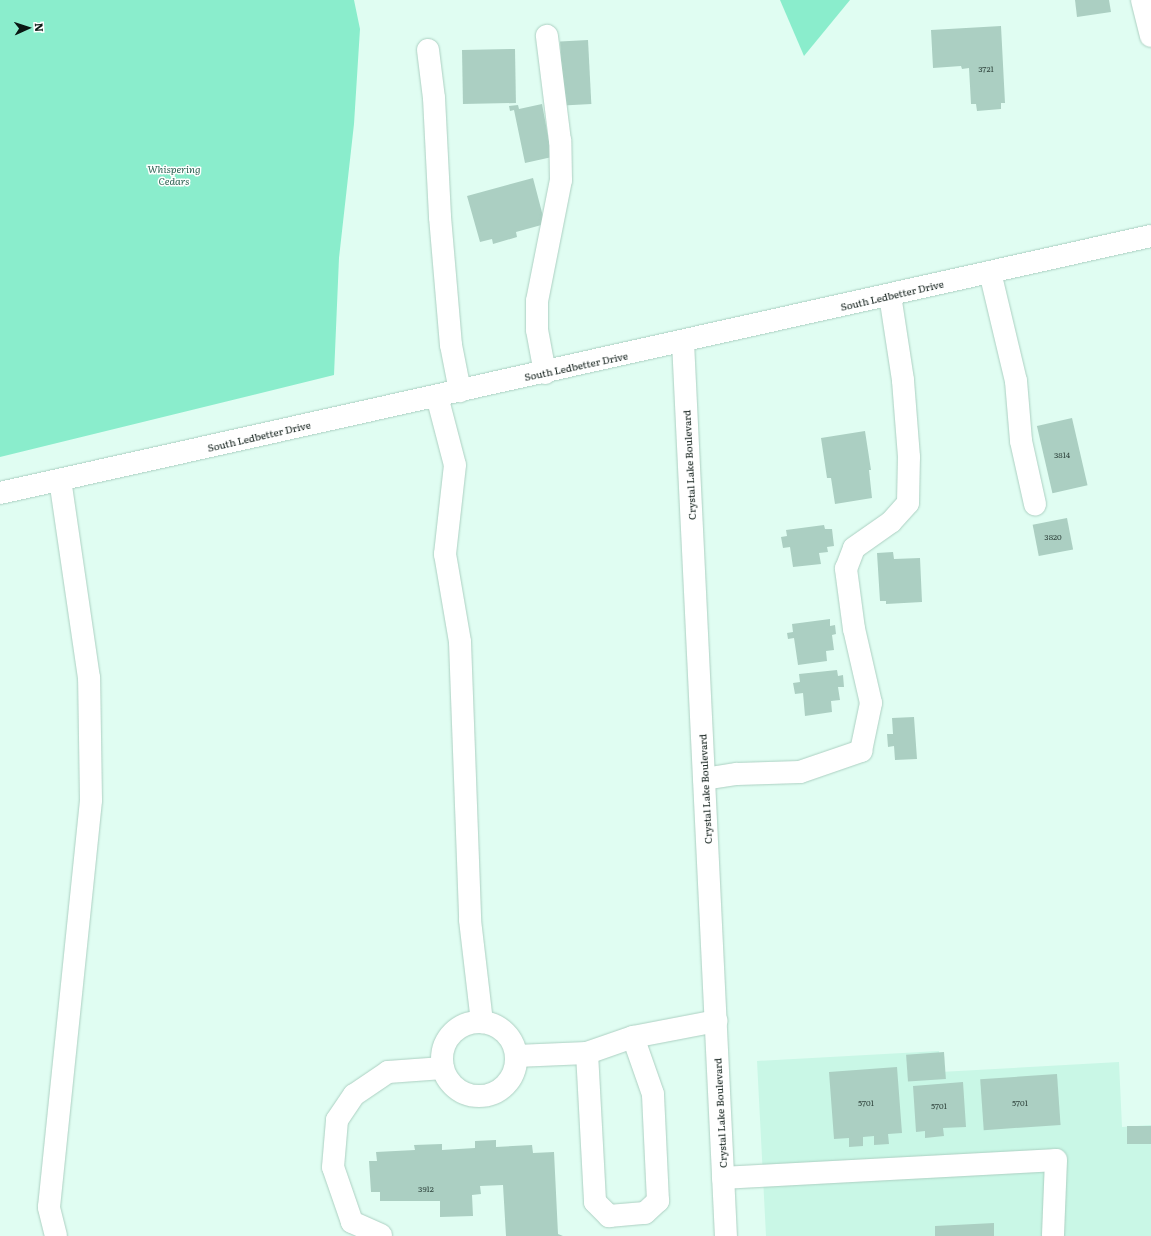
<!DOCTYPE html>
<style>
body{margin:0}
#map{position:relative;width:1151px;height:1236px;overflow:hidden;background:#e0fdf2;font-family:Literata,serif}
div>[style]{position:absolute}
.built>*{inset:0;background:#c9f7e6}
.green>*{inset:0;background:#8aedcc}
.building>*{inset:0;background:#abcfc2;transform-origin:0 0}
.roads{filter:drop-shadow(0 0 1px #acd0c2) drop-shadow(0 0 1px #acd0c2)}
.minor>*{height:22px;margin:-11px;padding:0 11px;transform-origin:11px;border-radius:11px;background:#fff}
.minor>.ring{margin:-11px;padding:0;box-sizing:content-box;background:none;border:22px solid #fff;border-radius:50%}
span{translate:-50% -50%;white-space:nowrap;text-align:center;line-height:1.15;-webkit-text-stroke:3px #fff;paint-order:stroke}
.number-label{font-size:8px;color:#32463f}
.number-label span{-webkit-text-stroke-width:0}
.park-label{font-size:10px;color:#2d6352;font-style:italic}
.street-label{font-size:10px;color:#0a1813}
.north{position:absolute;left:8px;top:8px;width:40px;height:40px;-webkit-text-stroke:3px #fff;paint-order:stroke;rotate:87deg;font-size:11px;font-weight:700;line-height:16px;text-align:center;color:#0a1813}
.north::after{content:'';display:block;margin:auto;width:14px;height:18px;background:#0a1813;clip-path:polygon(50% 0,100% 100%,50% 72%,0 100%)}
</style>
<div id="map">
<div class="built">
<i style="clip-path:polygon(939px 1051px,940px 1072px,1119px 1062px,1122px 1127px,1151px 1125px,1151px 1236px,766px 1236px,757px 1061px)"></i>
</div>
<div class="green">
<i style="clip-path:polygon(0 0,354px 0,360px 29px,354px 124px,339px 258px,334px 375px,0 457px)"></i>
<i style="clip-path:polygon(780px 0,850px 0,804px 56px)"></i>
</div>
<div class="building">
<i style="clip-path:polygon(1075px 0,1109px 0,1111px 12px,1077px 17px)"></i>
<i style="clip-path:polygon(1001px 26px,1005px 103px,1001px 103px,1001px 109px,977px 111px,976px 104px,971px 104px,969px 68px,962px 69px,961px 66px,933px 68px,931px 30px)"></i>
<i style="left:588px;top:40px;width:64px;height:28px;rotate:87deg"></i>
<i style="left:515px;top:49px;width:54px;height:53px;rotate:89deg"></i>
<i style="clip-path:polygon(542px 104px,552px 157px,525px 163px,514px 110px,510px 111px,509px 106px,518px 105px,519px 109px)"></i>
<i style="clip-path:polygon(533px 178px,545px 224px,516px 232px,517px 237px,493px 244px,492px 239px,480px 242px,467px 196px)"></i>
<i style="left:1072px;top:418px;width:69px;height:36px;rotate:77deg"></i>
<i style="clip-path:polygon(865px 431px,871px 470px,869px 470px,872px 498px,835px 504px,831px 478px,827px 478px,821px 438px)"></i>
<i style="left:1067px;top:518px;width:32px;height:35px;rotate:79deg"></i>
<i style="clip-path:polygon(824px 525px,825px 529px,832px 529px,834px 546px,827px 547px,828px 552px,819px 553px,821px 564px,793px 567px,790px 547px,783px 548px,781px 537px,787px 536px,786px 530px)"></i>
<i style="clip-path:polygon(893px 552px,894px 559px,920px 558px,922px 602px,886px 604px,886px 601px,880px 601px,877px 553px)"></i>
<i style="clip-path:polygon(830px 619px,830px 626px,835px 625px,836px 634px,832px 635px,834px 650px,826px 651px,827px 661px,798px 665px,794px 638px,788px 639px,787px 633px,793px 632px,792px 624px)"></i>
<i style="clip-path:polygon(837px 670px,838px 676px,843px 675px,844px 687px,838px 687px,840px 700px,831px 701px,832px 712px,805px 716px,803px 693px,795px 694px,793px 683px,800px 682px,799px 674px)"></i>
<i style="clip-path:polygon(914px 717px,917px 759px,895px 760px,894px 746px,888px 747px,887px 734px,893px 734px,892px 718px)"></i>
<i style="left:944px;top:1052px;width:27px;height:38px;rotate:86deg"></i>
<i style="clip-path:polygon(897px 1067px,902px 1133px,888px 1134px,889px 1144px,874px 1145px,874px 1136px,863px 1137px,863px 1146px,849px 1147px,849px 1138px,834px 1139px,829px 1072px)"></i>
<i style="left:1057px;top:1074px;width:51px;height:77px;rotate:86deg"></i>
<i style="clip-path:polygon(963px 1082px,966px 1127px,943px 1128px,944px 1136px,925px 1138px,925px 1131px,916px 1132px,913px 1086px)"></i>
<i style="left:1151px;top:1126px;width:18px;height:24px;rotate:90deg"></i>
<i style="clip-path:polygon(496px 1140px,496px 1147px,532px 1145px,533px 1153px,554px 1152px,558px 1234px,563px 1236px,506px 1236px,503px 1185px,480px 1186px,481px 1194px,472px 1195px,473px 1216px,440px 1217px,440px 1201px,380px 1201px,380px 1192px,371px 1192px,369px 1161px,377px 1161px,376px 1152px,415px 1150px,414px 1145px,442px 1144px,442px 1150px,475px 1148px,475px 1141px)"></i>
<i style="clip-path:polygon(994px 1223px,994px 1236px,935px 1236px,935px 1226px)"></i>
</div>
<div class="roads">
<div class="minor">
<i style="left:1142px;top:0;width:37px;rotate:76deg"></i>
<i style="left:428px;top:50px;width:48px;rotate:82.9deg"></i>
<i style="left:434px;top:98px;width:119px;rotate:87.1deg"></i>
<i style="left:440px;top:217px;width:128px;rotate:85.1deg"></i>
<i style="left:451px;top:345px;width:47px;rotate:78.9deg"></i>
<i style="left:990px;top:272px;width:112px;rotate:76.6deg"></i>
<i style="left:1016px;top:381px;width:60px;rotate:85.2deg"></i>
<i style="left:1021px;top:441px;width:65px;rotate:77.5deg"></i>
<i style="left:683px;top:342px;width:895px;rotate:87.25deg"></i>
<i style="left:545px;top:373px;width:44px;rotate:-100.5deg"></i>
<i style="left:537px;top:330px;width:29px;rotate:-90deg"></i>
<i style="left:537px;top:301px;width:123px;rotate:-78.8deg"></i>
<i style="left:561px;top:180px;width:39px;rotate:-91deg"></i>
<i style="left:560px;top:141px;width:106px;rotate:-97.1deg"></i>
<i style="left:437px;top:396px;width:71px;rotate:75.4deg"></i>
<i style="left:455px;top:465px;width:90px;rotate:96.4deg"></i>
<i style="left:445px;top:554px;width:89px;rotate:80.3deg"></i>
<i style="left:460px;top:642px;width:278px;rotate:87.9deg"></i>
<i style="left:470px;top:920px;width:103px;rotate:83.3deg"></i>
<i style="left:0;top:493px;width:1179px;rotate:-12.59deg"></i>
<i style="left:704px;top:779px;width:33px;rotate:-9deg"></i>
<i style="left:737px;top:774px;width:63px;rotate:-1.8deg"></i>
<i style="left:800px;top:772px;width:65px;rotate:-19deg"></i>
<i style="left:861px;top:751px;width:49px;rotate:-78.2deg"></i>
<i style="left:871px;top:703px;width:76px;rotate:-102.9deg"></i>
<i style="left:854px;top:629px;width:61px;rotate:-97.6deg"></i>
<i style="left:846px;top:569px;width:22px;rotate:-69deg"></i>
<i style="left:854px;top:548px;width:45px;rotate:-35.1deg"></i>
<i style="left:891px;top:522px;width:25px;rotate:-48deg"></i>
<i style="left:908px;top:503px;width:46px;rotate:-88.8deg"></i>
<i style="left:909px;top:457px;width:77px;rotate:-94.5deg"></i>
<i style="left:903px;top:380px;width:86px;rotate:-98.7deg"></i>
<i class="ring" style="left:442px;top:1022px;width:52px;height:52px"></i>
<i style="left:587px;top:1053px;width:149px;rotate:86.9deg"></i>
<i style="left:595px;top:1202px;width:20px;rotate:45deg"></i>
<i style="left:609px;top:1216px;width:36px;rotate:-5deg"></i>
<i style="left:645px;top:1213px;width:18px;rotate:-43deg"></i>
<i style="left:658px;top:1201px;width:107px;rotate:-92.7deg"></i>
<i style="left:653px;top:1094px;width:60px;rotate:-109.3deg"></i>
<i style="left:516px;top:1056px;width:71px;rotate:-2.4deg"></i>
<i style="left:587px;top:1053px;width:49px;rotate:-19.2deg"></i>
<i style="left:633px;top:1037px;width:85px;rotate:-10.9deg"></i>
<i style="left:723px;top:1178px;width:333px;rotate:-3.1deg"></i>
<i style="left:1056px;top:1160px;width:76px;rotate:92.3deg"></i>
<i style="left:381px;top:1235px;width:32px;rotate:-156deg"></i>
<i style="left:352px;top:1222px;width:58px;rotate:-109.1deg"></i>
<i style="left:333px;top:1167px;width:47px;rotate:-85.1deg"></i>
<i style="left:337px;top:1120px;width:30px;rotate:-56deg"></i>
<i style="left:354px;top:1095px;width:41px;rotate:-34.1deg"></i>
<i style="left:388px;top:1072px;width:55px;rotate:-4.2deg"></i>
<i style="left:56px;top:1236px;width:30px;rotate:-104deg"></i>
<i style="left:49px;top:1207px;width:409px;rotate:-84.1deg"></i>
<i style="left:91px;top:800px;width:122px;rotate:-90.9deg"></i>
<i style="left:89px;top:678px;width:200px;rotate:-98.3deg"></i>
</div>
</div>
<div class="number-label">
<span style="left:986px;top:69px">3721</span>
<span style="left:1062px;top:455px">3814</span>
<span style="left:1053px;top:537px">3820</span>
<span style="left:866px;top:1103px">5701</span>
<span style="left:1020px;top:1103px">5701</span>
<span style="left:939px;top:1106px">5701</span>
<span style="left:426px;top:1189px">3912</span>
</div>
<div class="park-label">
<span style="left:174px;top:174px">Whispering<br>Cedars</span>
</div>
<div class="street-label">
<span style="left:892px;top:295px;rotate:-13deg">South Ledbetter Drive</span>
<span style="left:576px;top:366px;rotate:-12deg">South Ledbetter Drive</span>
<span style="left:259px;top:436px;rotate:-13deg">South Ledbetter Drive</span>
<span style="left:689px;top:465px;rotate:-93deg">Crystal Lake Boulevard</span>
<span style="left:705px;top:789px;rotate:-93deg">Crystal Lake Boulevard</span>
<span style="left:720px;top:1113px;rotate:-93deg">Crystal Lake Boulevard</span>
</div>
<div class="north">N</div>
</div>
